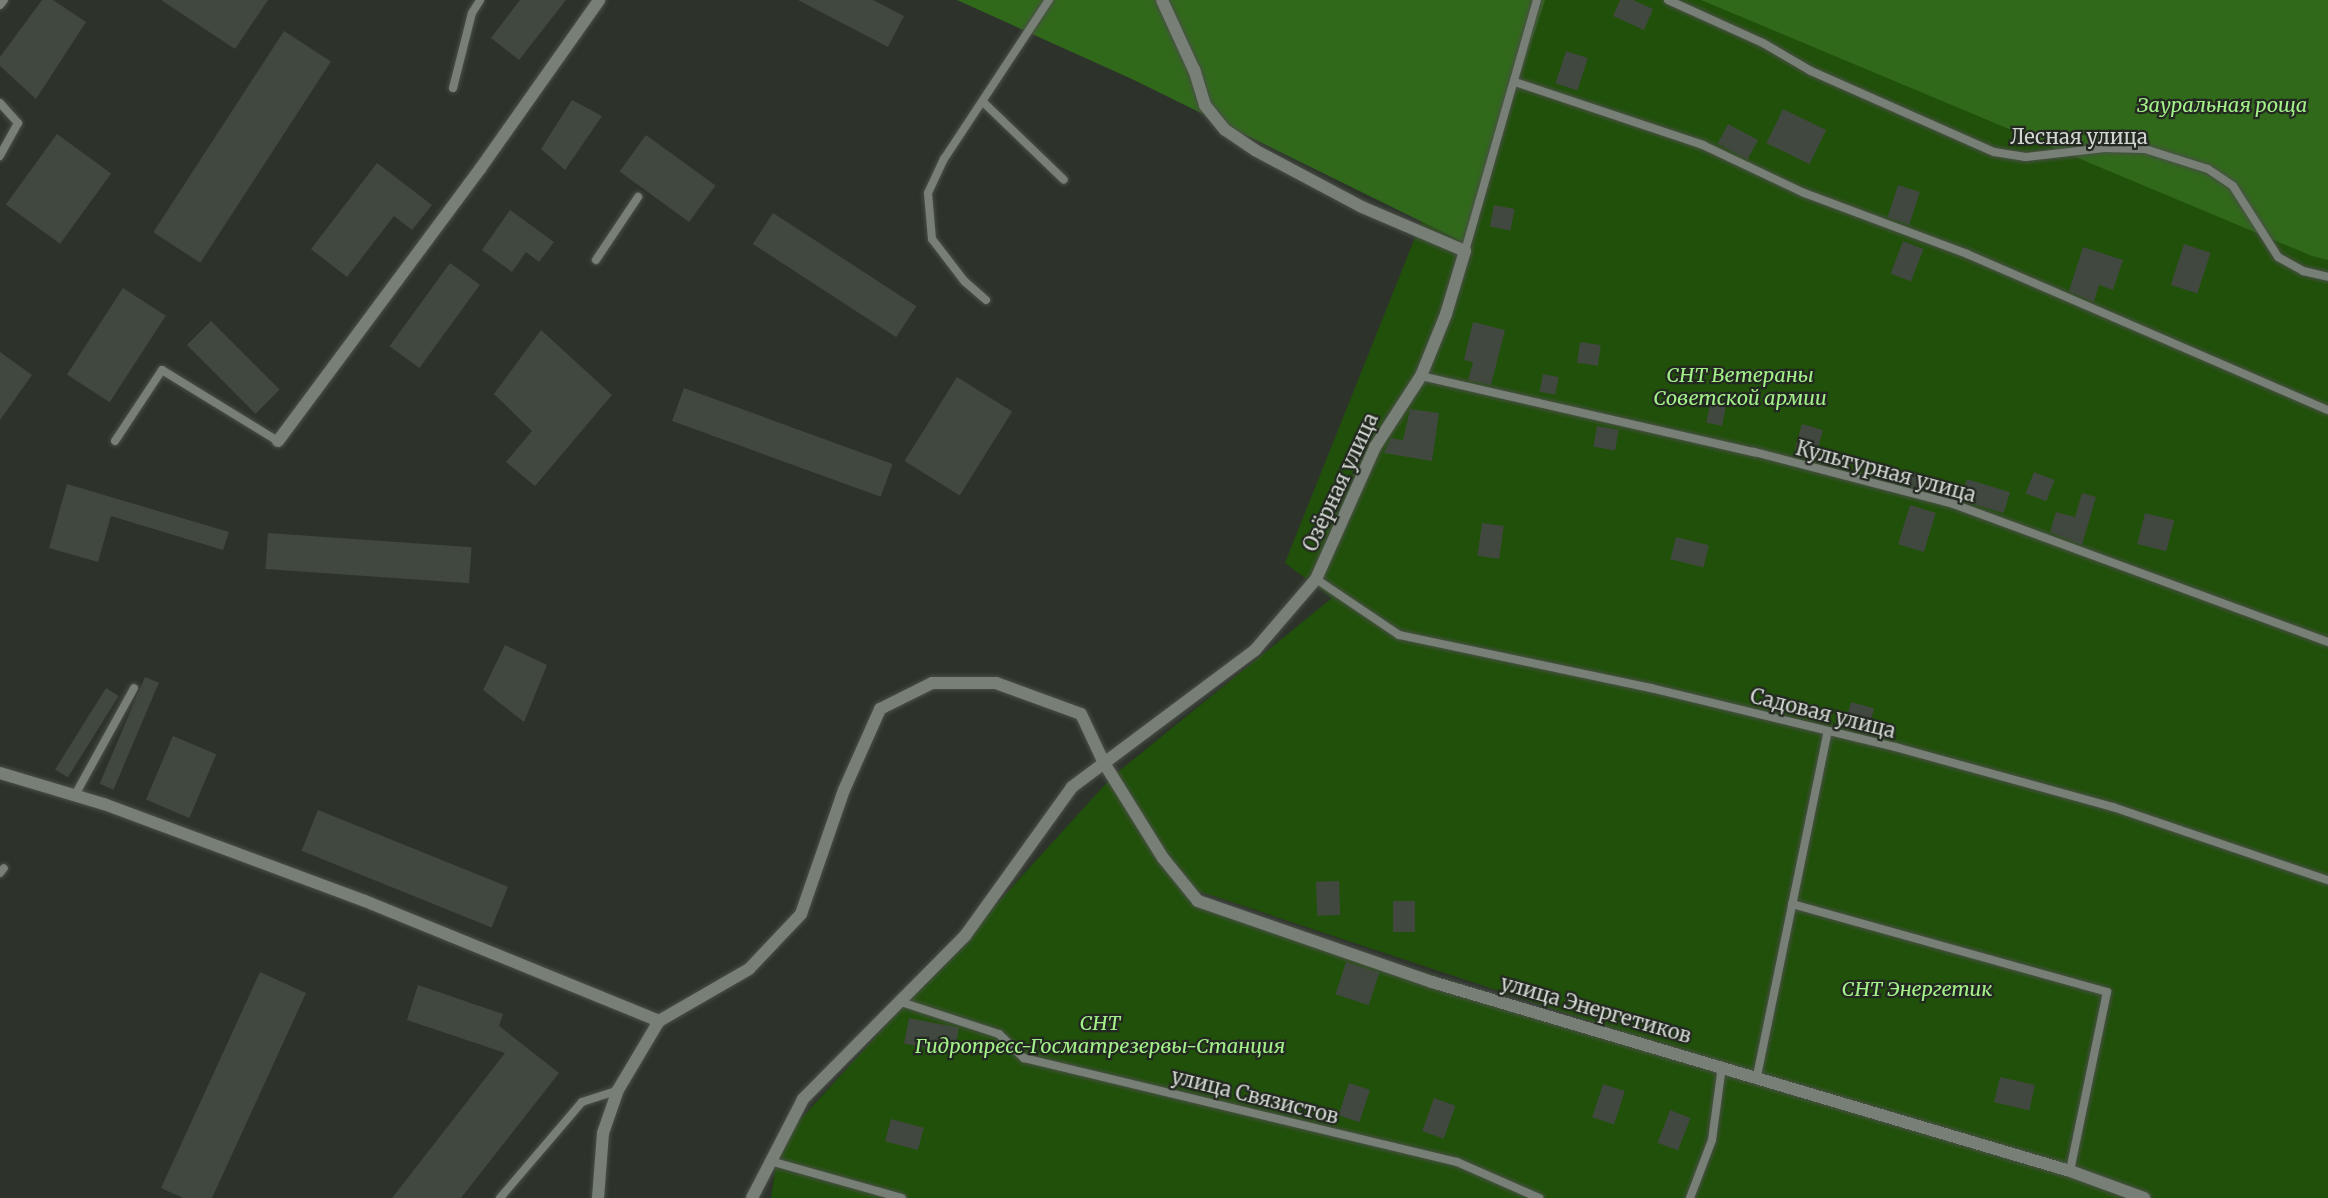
<!DOCTYPE html>
<meta charset="utf-8">
<style>
body{margin:0}
#map{position:relative;width:2328px;height:1198px;overflow:hidden;background:#2d332b;font-family:Merriweather,serif}
div>[style]{position:absolute}
.green>*{inset:0;background:#205009}
.forest>*{inset:0;background:#31691b}
.building>*{inset:0;background:#41483f;transform-origin:0 0}
.roads{filter:drop-shadow(0 0 2px #4a4f48) drop-shadow(0 0 2px #4a4f48)}
.service>*{height:8px;margin:-4px;padding:0 4px;transform-origin:4px;border-radius:4px;background:#787f76}
.minor>*{height:12px;margin:-6px;padding:0 6px;transform-origin:6px;border-radius:6px;background:#787f76}
span{translate:-50% -50%;white-space:nowrap;text-align:center;line-height:1.15;-webkit-text-stroke:4.5px #232921;paint-order:stroke}
.park-label{font-size:20px;color:#a4f18a;font-style:italic}
.street-label{font-size:20px;color:#d2d6d1}
</style>
<div id="map">
<div class="green">
<i style="clip-path:polygon(evenodd,1510px 0,1706px 0,2328px 219px,2328px 1198px,771px 1198px,779px 1143px,1113px 776px,1332px 598px,1285px 563px,1510px 0,1189px 888px,1676px 1050px,1675px 1051px,1198px 901px,1189px 888px)"></i>
</div>
<div class="forest">
<i style="clip-path:polygon(957px 0,1545px 0,1465px 243px,1134px 80px)"></i>
<i style="clip-path:polygon(1701px 0,2328px 0,2328px 260px,2312px 256px)"></i>
</div>
<div class="building">
<i style="clip-path:polygon(42px 0,53px 0,86px 22px,36px 99px,0 66px,0 57px)"></i>
<i style="clip-path:polygon(161px 0,268px 0,235px 49px)"></i>
<i style="clip-path:polygon(520px 0,566px 0,519px 60px,491px 38px)"></i>
<i style="clip-path:polygon(798px 0,873px 0,904px 16px,888px 47px)"></i>
<i style="clip-path:polygon(1620px 0,1633px 0,1653px 9px,1644px 30px,1613px 16px)"></i>
<i style="left:284px;top:31px;width:56px;height:240px;rotate:33deg"></i>
<i style="left:1566px;top:51px;width:23px;height:34px;rotate:18deg"></i>
<i style="clip-path:polygon(572px 100px,602px 116px,565px 170px,541px 149px)"></i>
<i style="left:1783px;top:109px;width:48px;height:38px;rotate:26deg"></i>
<i style="left:1728px;top:124px;width:34px;height:22px;rotate:28deg"></i>
<i style="left:57px;top:134px;width:67px;height:87px;rotate:36deg"></i>
<i style="left:646px;top:135px;width:86px;height:45px;rotate:36deg"></i>
<i style="clip-path:polygon(377px 163px,432px 205px,412px 230px,394px 216px,347px 277px,311px 249px)"></i>
<i style="left:1898px;top:185px;width:23px;height:34px;rotate:18deg"></i>
<i style="left:1494px;top:205px;width:21px;height:22px;rotate:11deg"></i>
<i style="clip-path:polygon(510px 210px,554px 242px,539px 262px,526px 252px,512px 272px,482px 250px)"></i>
<i style="left:773px;top:213px;width:171px;height:37px;rotate:33deg"></i>
<i style="left:1903px;top:241px;width:22px;height:35px;rotate:21deg"></i>
<i style="left:2184px;top:244px;width:28px;height:43px;rotate:18deg"></i>
<i style="clip-path:polygon(2083px 247px,2123px 260px,2113px 290px,2099px 285px,2094px 302px,2069px 291px)"></i>
<i style="left:450px;top:263px;width:37px;height:103px;rotate:36deg"></i>
<i style="left:123px;top:288px;width:51px;height:103px;rotate:33deg"></i>
<i style="left:211px;top:321px;width:97px;height:34px;rotate:45deg"></i>
<i style="clip-path:polygon(1473px 322px,1505px 330px,1491px 385px,1468px 380px,1473px 362px,1464px 360px)"></i>
<i style="clip-path:polygon(541px 330px,612px 395px,535px 486px,506px 462px,532px 431px,494px 394px)"></i>
<i style="left:1580px;top:342px;width:21px;height:21px;rotate:8deg"></i>
<i style="clip-path:polygon(0 352px,32px 375px,0 420px)"></i>
<i style="left:1543px;top:374px;width:16px;height:18px;rotate:11deg"></i>
<i style="left:957px;top:377px;width:65px;height:99px;rotate:32deg"></i>
<i style="left:684px;top:388px;width:222px;height:35px;rotate:20deg"></i>
<i style="left:1710px;top:404px;width:16px;height:19px;rotate:11deg"></i>
<i style="clip-path:polygon(1410px 409px,1439px 413px,1432px 461px,1384px 453px,1391px 438px,1403px 440px)"></i>
<i style="left:1802px;top:424px;width:22px;height:26px;rotate:16deg"></i>
<i style="left:1597px;top:426px;width:22px;height:21px;rotate:10deg"></i>
<i style="left:1909px;top:471px;width:18px;height:14px;rotate:19deg"></i>
<i style="left:2034px;top:472px;width:22px;height:23px;rotate:21deg"></i>
<i style="left:1967px;top:479px;width:45px;height:22px;rotate:17deg"></i>
<i style="clip-path:polygon(67px 484px,229px 532px,223px 550px,111px 516px,98px 562px,49px 548px)"></i>
<i style="clip-path:polygon(2082px 493px,2096px 497px,2082px 545px,2050px 532px,2056px 512px,2075px 517px)"></i>
<i style="left:1910px;top:505px;width:27px;height:41px;rotate:17deg"></i>
<i style="left:2145px;top:513px;width:30px;height:32px;rotate:14deg"></i>
<i style="left:1482px;top:523px;width:22px;height:33px;rotate:8deg"></i>
<i style="left:268px;top:533px;width:204px;height:36px;rotate:4deg"></i>
<i style="left:1676px;top:537px;width:34px;height:23px;rotate:14deg"></i>
<i style="clip-path:polygon(505px 645px,547px 665px,524px 722px,483px 690px)"></i>
<i style="left:145px;top:677px;width:15px;height:116px;rotate:23deg"></i>
<i style="left:106px;top:688px;width:15px;height:96px;rotate:32deg"></i>
<i style="left:1851px;top:702px;width:24px;height:17px;rotate:15deg"></i>
<i style="left:173px;top:736px;width:47px;height:69px;rotate:23deg"></i>
<i style="left:318px;top:810px;width:205px;height:44px;rotate:22deg"></i>
<i style="left:1339px;top:881px;width:34px;height:23px;rotate:88deg"></i>
<i style="left:1393px;top:901px;width:22px;height:31px"></i>
<i style="left:1346px;top:962px;width:35px;height:34px;rotate:18deg"></i>
<i style="clip-path:polygon(260px 972px,306px 993px,212px 1198px,183px 1198px,161px 1188px)"></i>
<i style="clip-path:polygon(418px 985px,503px 1014px,499px 1026px,559px 1073px,461px 1198px,392px 1198px,505px 1053px,407px 1020px)"></i>
<i style="left:909px;top:1018px;width:51px;height:26px;rotate:11deg"></i>
<i style="left:2000px;top:1077px;width:36px;height:26px;rotate:13deg"></i>
<i style="left:1349px;top:1083px;width:22px;height:34px;rotate:18deg"></i>
<i style="left:1603px;top:1084px;width:23px;height:35px;rotate:18deg"></i>
<i style="left:1434px;top:1098px;width:23px;height:35px;rotate:20deg"></i>
<i style="left:1670px;top:1110px;width:22px;height:35px;rotate:21deg"></i>
<i style="left:891px;top:1119px;width:34px;height:23px;rotate:15deg"></i>
</div>
<div class="roads">
<div class="service">
<i style="left:1668px;top:0;width:104px;rotate:24.4deg"></i>
<i style="left:1763px;top:43px;width:56px;rotate:30.3deg"></i>
<i style="left:1811px;top:71px;width:200px;rotate:23.9deg"></i>
<i style="left:1994px;top:152px;width:32px;rotate:9deg"></i>
<i style="left:2026px;top:157px;width:79px;rotate:-6.6deg"></i>
<i style="left:2104px;top:148px;width:41px;rotate:1.4deg"></i>
<i style="left:2145px;top:149px;width:66px;rotate:17.6deg"></i>
<i style="left:2208px;top:169px;width:30px;rotate:34deg"></i>
<i style="left:2233px;top:186px;width:84px;rotate:57.6deg"></i>
<i style="left:2278px;top:257px;width:29px;rotate:29deg"></i>
<i style="left:2303px;top:271px;width:26px;rotate:13deg"></i>
<i style="left:0;top:5px;width:6px;rotate:-51deg"></i>
<i style="left:1515px;top:82px;width:198px;rotate:18.5deg"></i>
<i style="left:1703px;top:145px;width:112px;rotate:25.4deg"></i>
<i style="left:1804px;top:193px;width:174px;rotate:20.5deg"></i>
<i style="left:1967px;top:254px;width:393px;rotate:23.4deg"></i>
<i style="left:453px;top:88px;width:77px;rotate:-75.8deg"></i>
<i style="left:472px;top:13px;width:15px;rotate:-58deg"></i>
<i style="left:983px;top:102px;width:112px;rotate:43.9deg"></i>
<i style="left:0;top:103px;width:27px;rotate:48deg"></i>
<i style="left:18px;top:123px;width:38px;rotate:119deg"></i>
<i style="left:1465px;top:251px;width:261px;rotate:-74deg"></i>
<i style="left:596px;top:260px;width:76px;rotate:-56.3deg"></i>
<i style="left:986px;top:300px;width:28px;rotate:-139deg"></i>
<i style="left:965px;top:282px;width:54px;rotate:-127.5deg"></i>
<i style="left:932px;top:239px;width:46px;rotate:-95deg"></i>
<i style="left:928px;top:193px;width:38px;rotate:-65deg"></i>
<i style="left:944px;top:159px;width:191px;rotate:-56.6deg"></i>
<i style="left:1421px;top:376px;width:342px;rotate:12.9deg"></i>
<i style="left:1754px;top:452px;width:206px;rotate:14.6deg"></i>
<i style="left:1953px;top:504px;width:400px;rotate:20.2deg"></i>
<i style="left:115px;top:441px;width:85px;rotate:-56.5deg"></i>
<i style="left:162px;top:370px;width:136px;rotate:31.5deg"></i>
<i style="left:1316px;top:579px;width:100px;rotate:34deg"></i>
<i style="left:1399px;top:635px;width:258px;rotate:11.9deg"></i>
<i style="left:1651px;top:688px;width:251px;rotate:13.6deg"></i>
<i style="left:1895px;top:747px;width:226px;rotate:15.4deg"></i>
<i style="left:2113px;top:807px;width:227px;rotate:18.8deg"></i>
<i style="left:75px;top:795px;width:122px;rotate:-61.1deg"></i>
<i style="left:0;top:873px;width:6px;rotate:-51deg"></i>
<i style="left:1792px;top:904px;width:327px;rotate:15.6deg"></i>
<i style="left:2107px;top:992px;width:183px;rotate:101.7deg"></i>
<i style="left:898px;top:1001px;width:106px;rotate:18.1deg"></i>
<i style="left:999px;top:1034px;width:35px;rotate:44deg"></i>
<i style="left:1024px;top:1058px;width:445px;rotate:13.5deg"></i>
<i style="left:1457px;top:1162px;width:90px;rotate:23.7deg"></i>
<i style="left:1757px;top:1076px;width:352px;rotate:-78.4deg"></i>
<i style="left:770px;top:1161px;width:137px;rotate:15.7deg"></i>
<i style="left:500px;top:1198px;width:126px;rotate:-49.5deg"></i>
<i style="left:582px;top:1102px;width:38px;rotate:-18deg"></i>
<i style="left:1690px;top:1198px;width:62px;rotate:-69.2deg"></i>
<i style="left:1712px;top:1140px;width:75px;rotate:-82.3deg"></i>
</div>
<div class="minor">
<i style="left:278px;top:441px;width:339px;rotate:-53.4deg"></i>
<i style="left:480px;top:169px;width:207px;rotate:-54.8deg"></i>
<i style="left:0;top:773px;width:109px;rotate:16.6deg"></i>
<i style="left:104px;top:804px;width:278px;rotate:20.4deg"></i>
<i style="left:365px;top:901px;width:318px;rotate:22.2deg"></i>
<i style="left:598px;top:1198px;width:65px;rotate:-85.6deg"></i>
<i style="left:603px;top:1133px;width:46px;rotate:-70.8deg"></i>
<i style="left:618px;top:1090px;width:80px;rotate:-59.3deg"></i>
<i style="left:659px;top:1021px;width:104px;rotate:-30deg"></i>
<i style="left:749px;top:969px;width:76px;rotate:-46.6deg"></i>
<i style="left:801px;top:914px;width:131px;rotate:-70.9deg"></i>
<i style="left:844px;top:790px;width:89px;rotate:-66deg"></i>
<i style="left:880px;top:709px;width:58px;rotate:-26.6deg"></i>
<i style="left:932px;top:683px;width:64px"></i>
<i style="left:996px;top:683px;width:90px;rotate:20deg"></i>
<i style="left:1081px;top:714px;width:54px;rotate:64.9deg"></i>
<i style="left:1104px;top:763px;width:112px;rotate:58.2deg"></i>
<i style="left:1163px;top:858px;width:55px;rotate:50.9deg"></i>
<i style="left:1198px;top:901px;width:248px;rotate:19.1deg"></i>
<i style="left:1432px;top:982px;width:665px;rotate:16.5deg"></i>
<i style="left:2070px;top:1171px;width:79px;rotate:20deg"></i>
<i style="left:752px;top:1198px;width:111px;rotate:-62.7deg"></i>
<i style="left:803px;top:1099px;width:230px;rotate:-45.2deg"></i>
<i style="left:965px;top:936px;width:183px;rotate:-54.3deg"></i>
<i style="left:1072px;top:787px;width:229px;rotate:-36.8deg"></i>
<i style="left:1255px;top:650px;width:94px;rotate:-49.3deg"></i>
<i style="left:1316px;top:579px;width:145px;rotate:-65.9deg"></i>
<i style="left:1375px;top:447px;width:85px;rotate:-57.1deg"></i>
<i style="left:1421px;top:376px;width:67px;rotate:-68deg"></i>
<i style="left:1446px;top:314px;width:66px;rotate:-73.2deg"></i>
<i style="left:1465px;top:251px;width:112px;rotate:-156.9deg"></i>
<i style="left:1362px;top:207px;width:121px;rotate:-152deg"></i>
<i style="left:1255px;top:150px;width:36px;rotate:-146deg"></i>
<i style="left:1225px;top:130px;width:32px;rotate:-129deg"></i>
<i style="left:1205px;top:105px;width:37px;rotate:-107deg"></i>
<i style="left:1194px;top:70px;width:77px;rotate:-114.6deg"></i>
</div>
</div>
<div class="park-label">
<span style="left:2222px;top:104px">Зауральная роща</span>
<span style="left:1740px;top:386px">СНТ Ветераны<br>Советской армии</span>
<span style="left:1917px;top:988px">СНТ Энергетик</span>
<span style="left:1100px;top:1034px">СНТ<br>Гидропресс-Госматрезервы-Станция</span>
</div>
<div class="street-label">
<span style="left:2079px;top:136px">Лесная улица</span>
<span style="left:1886px;top:471px;rotate:15deg">Культурная улица</span>
<span style="left:1340px;top:482px;rotate:-65deg">Озёрная улица</span>
<span style="left:1823px;top:713px;rotate:14deg">Садовая улица</span>
<span style="left:1596px;top:1009px;rotate:16deg">улица Энергетиков</span>
<span style="left:1255px;top:1096px;rotate:14deg">улица Связистов</span>
</div>
</div>
